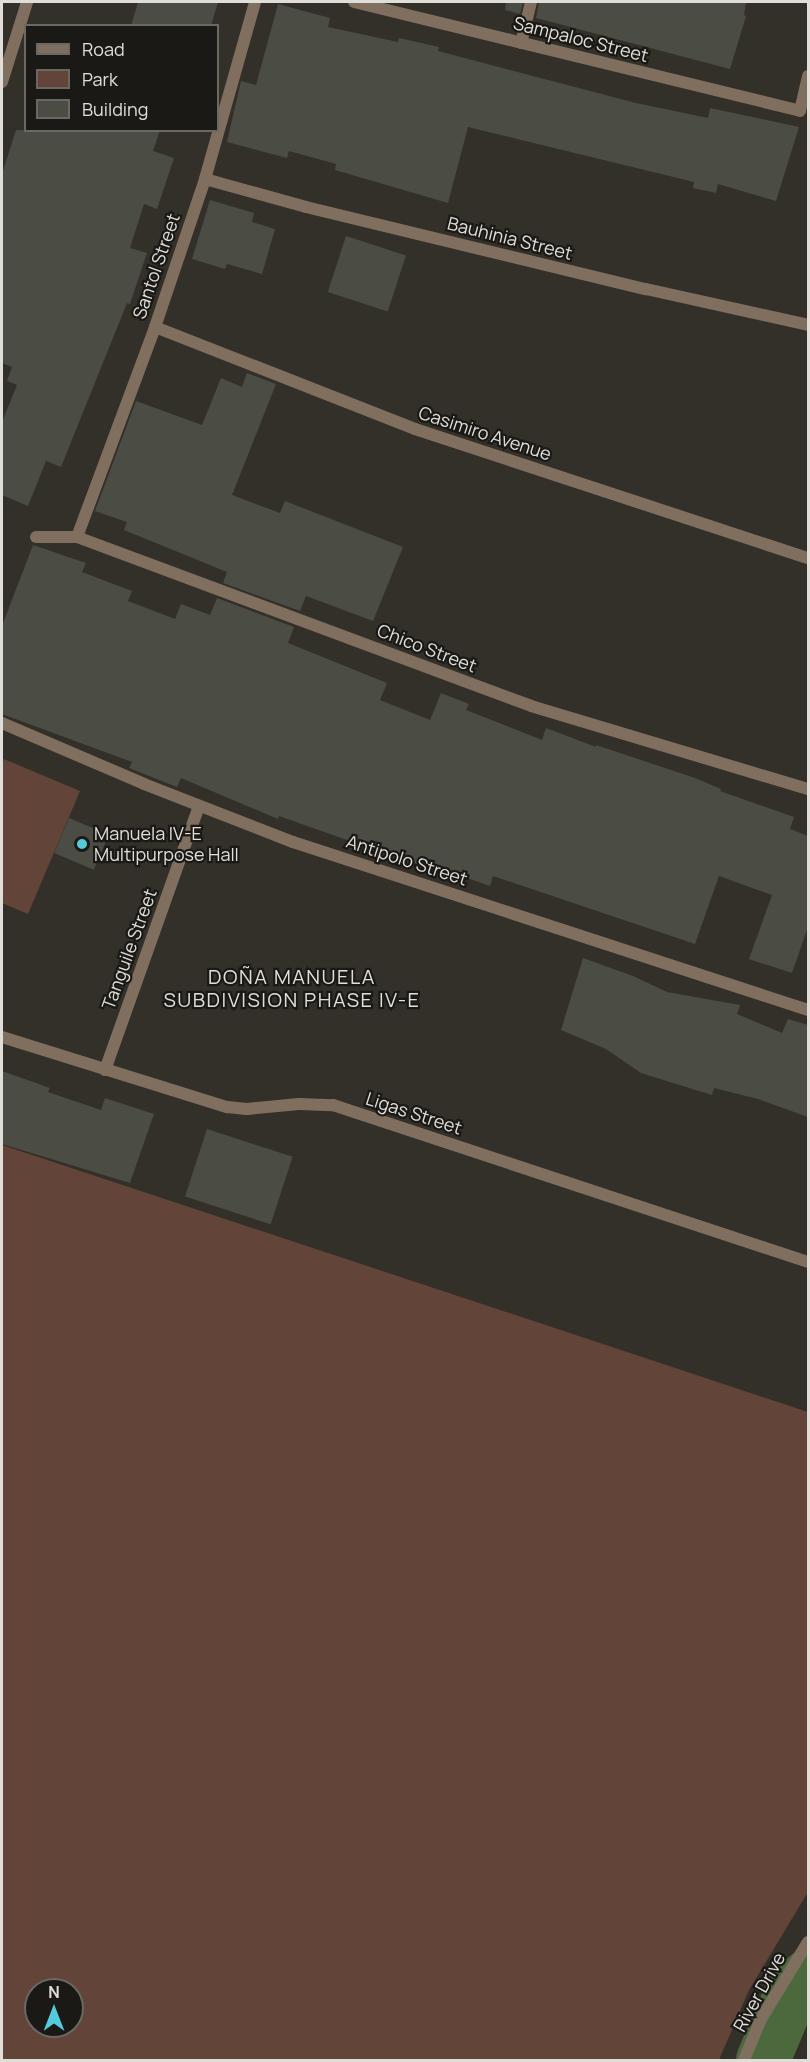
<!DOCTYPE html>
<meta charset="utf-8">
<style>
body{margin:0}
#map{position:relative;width:810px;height:2062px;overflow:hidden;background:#333029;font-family:Manrope,sans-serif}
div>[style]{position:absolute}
.green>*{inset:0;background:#624439}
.river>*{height:54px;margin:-27px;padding:0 27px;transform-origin:27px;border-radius:27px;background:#4c683d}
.building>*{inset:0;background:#4b4c44;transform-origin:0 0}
.service>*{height:12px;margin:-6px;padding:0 6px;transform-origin:6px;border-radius:6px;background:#806f5f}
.minor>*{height:12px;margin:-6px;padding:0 6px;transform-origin:6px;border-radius:6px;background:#806f5f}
.tertiary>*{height:12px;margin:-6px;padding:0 6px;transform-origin:6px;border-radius:6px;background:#806f5f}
.dots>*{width:16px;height:16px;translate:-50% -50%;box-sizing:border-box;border:3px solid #1a1915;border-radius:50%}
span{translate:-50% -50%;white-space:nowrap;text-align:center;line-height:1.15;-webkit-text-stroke:4.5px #1a1915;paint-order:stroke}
.street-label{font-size:18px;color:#e0ded9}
.poi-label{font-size:18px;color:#e0ded9}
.left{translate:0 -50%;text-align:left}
.neighbourhood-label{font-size:20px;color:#e0ded9;letter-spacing:1.5px}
.frame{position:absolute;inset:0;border:3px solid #e0ded9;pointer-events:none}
.legend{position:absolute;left:24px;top:24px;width:195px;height:108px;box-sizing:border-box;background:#1a1915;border:2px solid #696863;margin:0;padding:8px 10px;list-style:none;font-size:18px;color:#e0ded9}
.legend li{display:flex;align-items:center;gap:12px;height:30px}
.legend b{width:30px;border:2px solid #696863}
.north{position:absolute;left:24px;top:1978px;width:60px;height:60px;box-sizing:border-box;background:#1a1915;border:2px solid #696863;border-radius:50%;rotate:0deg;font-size:16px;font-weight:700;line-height:24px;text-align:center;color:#e0ded9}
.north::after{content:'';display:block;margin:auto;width:21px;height:27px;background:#53cbda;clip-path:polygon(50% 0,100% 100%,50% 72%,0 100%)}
</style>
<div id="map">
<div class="green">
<i style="clip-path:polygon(4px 759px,80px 791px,28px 914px,2px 903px,2px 765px)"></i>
<i style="clip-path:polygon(evenodd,2px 1145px,808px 1412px,808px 1892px,749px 1990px,719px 2060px,2px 2060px,2px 1145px,36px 1990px,72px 1990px,72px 2026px,36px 2026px,36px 1990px)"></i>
</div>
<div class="river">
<i style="left:763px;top:2060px;width:75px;rotate:-67.2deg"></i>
<i style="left:792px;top:1991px;width:22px;rotate:-43deg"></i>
</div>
<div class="building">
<i style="clip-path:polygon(138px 2px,218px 2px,211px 26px,131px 26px)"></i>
<i style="clip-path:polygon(506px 2px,523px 2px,520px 14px,505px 10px)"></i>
<i style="clip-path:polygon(539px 2px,746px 2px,744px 15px,746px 16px,730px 69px,536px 18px)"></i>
<i style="clip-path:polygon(278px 4px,330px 18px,328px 27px,398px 42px,399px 38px,439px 47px,438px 51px,636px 103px,708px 118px,710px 108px,799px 127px,776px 201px,718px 184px,716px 193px,693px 188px,694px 182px,468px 127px,448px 203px,335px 170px,336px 164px,289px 151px,287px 158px,227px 142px,241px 81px,256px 85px)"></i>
<i style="clip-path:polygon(16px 130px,160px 130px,153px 151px,174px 158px,157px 209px,144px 204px,130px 248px,147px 253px,130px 304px,127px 303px,61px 467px,46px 461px,28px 506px,2px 495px,2px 422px,17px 385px,7px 381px,12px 367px,2px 363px,2px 174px)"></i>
<i style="clip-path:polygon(210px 200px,254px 213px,252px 222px,275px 229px,262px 274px,227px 264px,225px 269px,192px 259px)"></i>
<i style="left:346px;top:236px;width:63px;height:59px;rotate:18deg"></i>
<i style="clip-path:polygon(247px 373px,276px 384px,232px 495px,280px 513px,285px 501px,403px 547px,373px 621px,306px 596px,300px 611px,223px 583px,227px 572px,124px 530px,127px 522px,95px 511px,136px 401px,202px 425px,221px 378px,242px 387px)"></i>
<i style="clip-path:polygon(33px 545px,86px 563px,82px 572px,132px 591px,128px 601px,175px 619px,181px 604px,210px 615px,217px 598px,294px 627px,288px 643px,387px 683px,380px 700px,430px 720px,441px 693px,469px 704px,466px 710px,542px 740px,546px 728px,596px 747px,596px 745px,695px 778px,721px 789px,720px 791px,794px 817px,790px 829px,808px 836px,808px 927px,792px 973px,749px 959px,772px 895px,719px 876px,695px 944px,493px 876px,490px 886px,439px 868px,438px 871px,381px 852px,279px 816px,278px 819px,181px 778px,177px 787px,129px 768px,132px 762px,2px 714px,2px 626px)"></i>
<i style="left:69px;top:818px;width:43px;height:38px;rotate:23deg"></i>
<i style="clip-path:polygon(583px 958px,633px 976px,667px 992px,740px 1005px,737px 1014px,782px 1033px,788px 1019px,808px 1025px,808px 1117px,758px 1099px,714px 1088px,712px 1095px,641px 1073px,606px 1049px,561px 1030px)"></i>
<i style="clip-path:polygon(2px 1071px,50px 1088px,48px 1092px,101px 1110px,105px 1098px,154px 1114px,130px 1183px,2px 1144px)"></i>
<i style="left:207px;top:1129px;width:90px;height:71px;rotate:18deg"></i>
</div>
<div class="service">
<i style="left:521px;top:43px;width:42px;rotate:-76.3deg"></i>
</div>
<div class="minor">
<i style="left:354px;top:2px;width:459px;rotate:13.7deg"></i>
<i style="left:800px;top:111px;width:36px;rotate:-77deg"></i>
<i style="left:2px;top:82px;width:84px;rotate:-72.6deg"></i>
<i style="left:205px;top:179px;width:105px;rotate:15.5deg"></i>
<i style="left:306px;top:207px;width:350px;rotate:13.6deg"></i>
<i style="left:646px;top:289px;width:166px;rotate:12.5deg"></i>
<i style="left:155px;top:327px;width:279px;rotate:21.4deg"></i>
<i style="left:415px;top:429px;width:414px;rotate:18.2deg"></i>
<i style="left:36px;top:537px;width:41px"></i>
<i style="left:77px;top:537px;width:484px;rotate:20.4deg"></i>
<i style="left:531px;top:706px;width:289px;rotate:16.7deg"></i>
<i style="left:77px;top:537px;width:224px;rotate:-69.6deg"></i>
<i style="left:155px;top:327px;width:156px;rotate:-71.3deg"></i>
<i style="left:205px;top:179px;width:184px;rotate:-74.2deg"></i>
<i style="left:2px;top:1037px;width:236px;rotate:17.3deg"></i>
<i style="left:227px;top:1107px;width:20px;rotate:6deg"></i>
<i style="left:247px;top:1109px;width:52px;rotate:-5.5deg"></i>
<i style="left:299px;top:1104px;width:34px;rotate:2deg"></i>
<i style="left:333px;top:1105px;width:500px;rotate:18.29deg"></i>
<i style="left:105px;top:1070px;width:280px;rotate:-70.4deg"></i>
<i style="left:744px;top:2060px;width:44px;rotate:-67.5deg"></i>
<i style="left:761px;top:2019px;width:90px;rotate:-58.6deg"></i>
</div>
<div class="tertiary">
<i style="left:2px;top:723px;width:155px;rotate:23.2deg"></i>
<i style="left:144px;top:784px;width:160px;rotate:21.3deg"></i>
<i style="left:293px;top:842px;width:542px;rotate:18.07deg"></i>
</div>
<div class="dots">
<i style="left:82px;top:844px;background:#53cbda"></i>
</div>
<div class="street-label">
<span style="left:581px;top:39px;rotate:14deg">Sampaloc Street</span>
<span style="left:510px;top:238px;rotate:14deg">Bauhinia Street</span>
<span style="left:156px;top:266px;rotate:-71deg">Santol Street</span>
<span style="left:485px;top:433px;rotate:18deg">Casimiro Avenue</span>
<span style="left:427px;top:648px;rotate:21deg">Chico Street</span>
<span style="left:407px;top:860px;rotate:18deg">Antipolo Street</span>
<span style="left:129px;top:949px;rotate:-70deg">Tanguile Street</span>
<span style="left:414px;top:1113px;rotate:18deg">Ligas Street</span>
<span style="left:759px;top:1992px;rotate:-61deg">River Drive</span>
</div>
<div class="poi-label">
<span class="left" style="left:94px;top:844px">Manuela IV-E<br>Multipurpose Hall</span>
</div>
<div class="neighbourhood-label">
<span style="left:292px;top:988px">DOÑA MANUELA<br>SUBDIVISION PHASE IV-E</span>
</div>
<div class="frame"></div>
<ul class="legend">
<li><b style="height:8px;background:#806f5f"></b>Road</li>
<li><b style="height:16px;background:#624439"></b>Park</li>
<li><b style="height:16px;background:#4b4c44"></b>Building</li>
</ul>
<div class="north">N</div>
</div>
